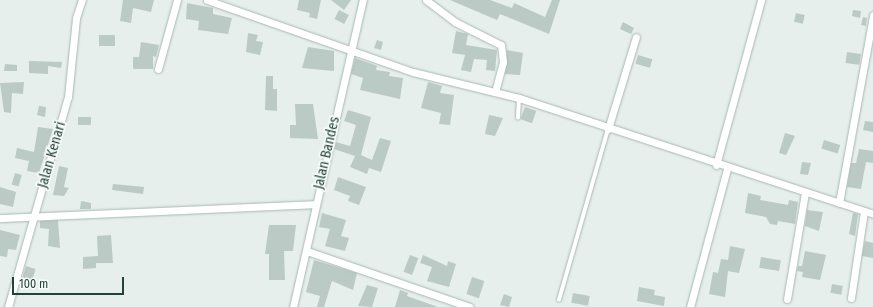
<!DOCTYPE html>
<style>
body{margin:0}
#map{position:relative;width:873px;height:307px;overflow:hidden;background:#e6efeb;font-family:"Fira Sans Condensed",sans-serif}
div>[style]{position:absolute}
.building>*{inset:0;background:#bbcac4;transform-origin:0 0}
.roads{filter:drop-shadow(0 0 1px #a8b8b2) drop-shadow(0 0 1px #a8b8b2)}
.lane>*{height:3.5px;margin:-1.75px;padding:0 1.75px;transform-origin:1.75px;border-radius:1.75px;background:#fff}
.street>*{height:7px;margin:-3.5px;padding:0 3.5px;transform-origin:3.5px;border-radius:3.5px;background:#fff}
span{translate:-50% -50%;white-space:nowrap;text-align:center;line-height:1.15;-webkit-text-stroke:3.5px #f7fbf9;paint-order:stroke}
.street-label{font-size:14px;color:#24423a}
.scale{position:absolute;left:12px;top:277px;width:112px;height:18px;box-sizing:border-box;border:2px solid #24423a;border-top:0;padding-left:5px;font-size:12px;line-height:14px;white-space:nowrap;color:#24423a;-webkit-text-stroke:3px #f7fbf9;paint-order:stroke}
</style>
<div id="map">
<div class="building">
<i style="clip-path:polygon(123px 0,154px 0,151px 12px,133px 8px,131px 23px,120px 21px)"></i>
<i style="clip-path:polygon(299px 0,321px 0,317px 19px,309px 17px,310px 13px,297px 10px)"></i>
<i style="clip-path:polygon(331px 0,351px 0,344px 10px)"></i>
<i style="clip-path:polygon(450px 0,490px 0,512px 8px,514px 3px,545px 17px,552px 0,560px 0,549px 34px,500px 14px,497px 20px)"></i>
<i style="clip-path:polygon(187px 3px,213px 8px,213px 14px,232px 18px,228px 34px,198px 30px,199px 21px,186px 19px)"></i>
<i style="left:339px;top:10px;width:11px;height:10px;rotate:27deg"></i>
<i style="clip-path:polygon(853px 10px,861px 11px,860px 18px,852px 16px)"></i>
<i style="left:796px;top:13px;width:9px;height:9px;rotate:13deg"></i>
<i style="clip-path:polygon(863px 17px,867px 18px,866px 26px,861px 25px)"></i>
<i style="clip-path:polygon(623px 22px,634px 28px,631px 34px,620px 29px)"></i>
<i style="clip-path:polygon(456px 31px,468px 34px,466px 45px,497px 50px,495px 71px,486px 70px,487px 60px,474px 59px,471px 72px,461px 70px,465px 55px,452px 53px)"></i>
<i style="clip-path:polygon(248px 33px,258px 35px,256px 41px,263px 42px,260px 55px,246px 52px)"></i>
<i style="left:99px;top:35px;width:16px;height:11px"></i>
<i style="clip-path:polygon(377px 40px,383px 42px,381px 50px,374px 48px)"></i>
<i style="clip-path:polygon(141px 42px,159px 45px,156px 57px,153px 56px,153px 69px,133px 69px,133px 57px,139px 57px)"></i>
<i style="clip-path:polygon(308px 47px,334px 51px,334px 71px,302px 68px)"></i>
<i style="clip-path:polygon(507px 50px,523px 53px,520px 75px,505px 74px)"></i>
<i style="left:847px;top:52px;width:14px;height:11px;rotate:8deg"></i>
<i style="left:638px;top:55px;width:15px;height:9px;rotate:16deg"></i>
<i style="clip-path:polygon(355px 58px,377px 66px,376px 70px,390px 72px,389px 76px,403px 78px,400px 99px,360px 90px,363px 78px,351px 74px)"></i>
<i style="clip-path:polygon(29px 61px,62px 62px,61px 68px,48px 66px,48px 74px,29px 73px)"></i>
<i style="clip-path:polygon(5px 64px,17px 65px,17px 71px,4px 71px)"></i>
<i style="clip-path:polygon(266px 76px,273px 76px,273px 89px,277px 89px,277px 111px,265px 110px)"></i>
<i style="clip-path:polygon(24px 82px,23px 94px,12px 93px,11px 113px,4px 112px,0 83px)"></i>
<i style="clip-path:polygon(428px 82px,442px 86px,440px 93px,454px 95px,450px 125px,439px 124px,441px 113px,421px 108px)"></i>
<i style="clip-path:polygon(295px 104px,313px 104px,318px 139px,290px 138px,290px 125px,296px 125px)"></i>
<i style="clip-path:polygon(39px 106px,46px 107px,45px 117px,37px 115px)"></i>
<i style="left:525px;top:107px;width:12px;height:13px;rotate:20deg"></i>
<i style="clip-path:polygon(348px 110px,371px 117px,361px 155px,372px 160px,380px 138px,391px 141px,381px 172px,369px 168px,367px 174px,350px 167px,355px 156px,334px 149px,336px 142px,350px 146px,356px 125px,344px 121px)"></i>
<i style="clip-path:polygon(489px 115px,503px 118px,495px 136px,485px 134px)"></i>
<i style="left:91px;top:117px;width:8px;height:13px;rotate:90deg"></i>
<i style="clip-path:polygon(865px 121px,873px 122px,873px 132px,863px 130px)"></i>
<i style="clip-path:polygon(38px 127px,53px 129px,39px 173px,27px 171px,29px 161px,15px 158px,17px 148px,34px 152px)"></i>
<i style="clip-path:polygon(785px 133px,795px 136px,786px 155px,779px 153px)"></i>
<i style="left:824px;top:140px;width:17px;height:9px;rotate:17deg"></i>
<i style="clip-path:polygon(859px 149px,873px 151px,873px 163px,866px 162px,861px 189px,847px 187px,851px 163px,856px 163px)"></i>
<i style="clip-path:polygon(802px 162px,811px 163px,808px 175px,800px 174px)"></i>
<i style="clip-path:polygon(59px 166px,68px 168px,64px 187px,69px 188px,64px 196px,53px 195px)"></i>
<i style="left:15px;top:173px;width:7px;height:12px;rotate:16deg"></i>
<i style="clip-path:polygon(338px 177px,366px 187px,359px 205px,348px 201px,350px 196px,334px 190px)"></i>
<i style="clip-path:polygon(113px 184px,144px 187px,143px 194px,112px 190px)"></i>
<i style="clip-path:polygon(0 187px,16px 192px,13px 207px,0 204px)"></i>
<i style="clip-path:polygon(748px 193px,761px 196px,760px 200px,788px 205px,789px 200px,798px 202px,795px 224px,778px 221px,777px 225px,770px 224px,766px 217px,745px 213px)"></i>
<i style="clip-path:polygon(81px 201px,91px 203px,91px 209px,80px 209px)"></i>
<i style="clip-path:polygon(807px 210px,823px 212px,819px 231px,805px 226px)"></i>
<i style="clip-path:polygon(322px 213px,346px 220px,341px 236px,349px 238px,345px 251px,325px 246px,330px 229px,319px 227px)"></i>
<i style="clip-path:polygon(853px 213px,858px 214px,855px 236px,849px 234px)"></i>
<i style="clip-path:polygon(58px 220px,60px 248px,48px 246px,49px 229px,40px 228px,40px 221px)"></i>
<i style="clip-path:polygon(269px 225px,296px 225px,293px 251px,284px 251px,285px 280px,269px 280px,269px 254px,265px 254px)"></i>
<i style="clip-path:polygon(0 230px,20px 235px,16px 250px,8px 249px,7px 257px,0 256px)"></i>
<i style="clip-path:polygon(111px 235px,113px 263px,96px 263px,96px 268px,83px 269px,83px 257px,98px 256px,97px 236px)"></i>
<i style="clip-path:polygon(865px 241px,873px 243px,873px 258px,862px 256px)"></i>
<i style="clip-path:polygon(730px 246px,745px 249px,739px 273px,728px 271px,725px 297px,709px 294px,713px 272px,718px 273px,721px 259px,728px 260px)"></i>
<i style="clip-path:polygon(805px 251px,826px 255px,820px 280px,802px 277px,803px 272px,797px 271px,798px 266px,802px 266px)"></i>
<i style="left:410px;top:255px;width:9px;height:18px;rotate:21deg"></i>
<i style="clip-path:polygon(423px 255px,447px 266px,448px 261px,456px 264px,449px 287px,427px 281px,432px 267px,420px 263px)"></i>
<i style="left:761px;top:257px;width:20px;height:11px;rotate:9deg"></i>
<i style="clip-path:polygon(314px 260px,357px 273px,353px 290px,332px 281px,324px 307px,317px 307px,320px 296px,306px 292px)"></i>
<i style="left:26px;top:266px;width:10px;height:14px;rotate:17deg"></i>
<i style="left:472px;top:277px;width:13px;height:18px;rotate:18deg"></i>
<i style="left:832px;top:284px;width:11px;height:9px;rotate:10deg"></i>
<i style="clip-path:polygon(367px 285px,378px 288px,372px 307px,358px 306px)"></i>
<i style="clip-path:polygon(639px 287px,655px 290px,654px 295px,665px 297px,664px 306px,637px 301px)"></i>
<i style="clip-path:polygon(400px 290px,408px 293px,407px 296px,438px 307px,395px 307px)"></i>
<i style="left:573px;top:293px;width:17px;height:10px;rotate:10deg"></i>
<i style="clip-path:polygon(504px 294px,512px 297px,509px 307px,500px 305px)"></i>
</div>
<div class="roads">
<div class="lane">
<i style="left:518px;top:118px;width:20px;rotate:-87deg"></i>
<i style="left:559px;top:300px;width:178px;rotate:-74deg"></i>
</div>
<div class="street">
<i style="left:207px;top:0;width:218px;rotate:19.3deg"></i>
<i style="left:413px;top:72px;width:109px;rotate:13.8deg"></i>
<i style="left:519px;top:98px;width:373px;rotate:18.1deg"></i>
<i style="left:426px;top:0;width:36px;rotate:37deg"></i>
<i style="left:455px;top:22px;width:51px;rotate:26.6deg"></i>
<i style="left:501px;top:45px;width:17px;rotate:83deg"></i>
<i style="left:503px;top:62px;width:30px;rotate:105deg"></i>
<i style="left:158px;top:69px;width:72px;rotate:-74.6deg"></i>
<i style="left:608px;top:129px;width:96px;rotate:-73.1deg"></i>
<i style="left:716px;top:165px;width:171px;rotate:-74.7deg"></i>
<i style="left:839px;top:203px;width:191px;rotate:-79.7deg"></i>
<i style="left:0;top:218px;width:315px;rotate:-2.5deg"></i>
<i style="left:307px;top:251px;width:172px;rotate:19deg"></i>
<i style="left:851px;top:298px;width:88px;rotate:-81.5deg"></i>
<i style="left:787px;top:299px;width:108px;rotate:-80.4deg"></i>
<i style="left:8px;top:307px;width:218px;rotate:-74.1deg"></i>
<i style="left:68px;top:97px;width:79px;rotate:-84.2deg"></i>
<i style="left:76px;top:18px;width:19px;rotate:-72deg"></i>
<i style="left:293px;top:307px;width:315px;rotate:-77.2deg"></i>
<i style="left:690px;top:307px;width:143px;rotate:-75deg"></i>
</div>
</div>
<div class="street-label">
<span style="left:327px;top:153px;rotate:-77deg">Jalan Bandes</span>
<span style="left:52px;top:155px;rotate:-74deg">Jalan Kenari</span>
</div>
<div class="scale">100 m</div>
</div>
